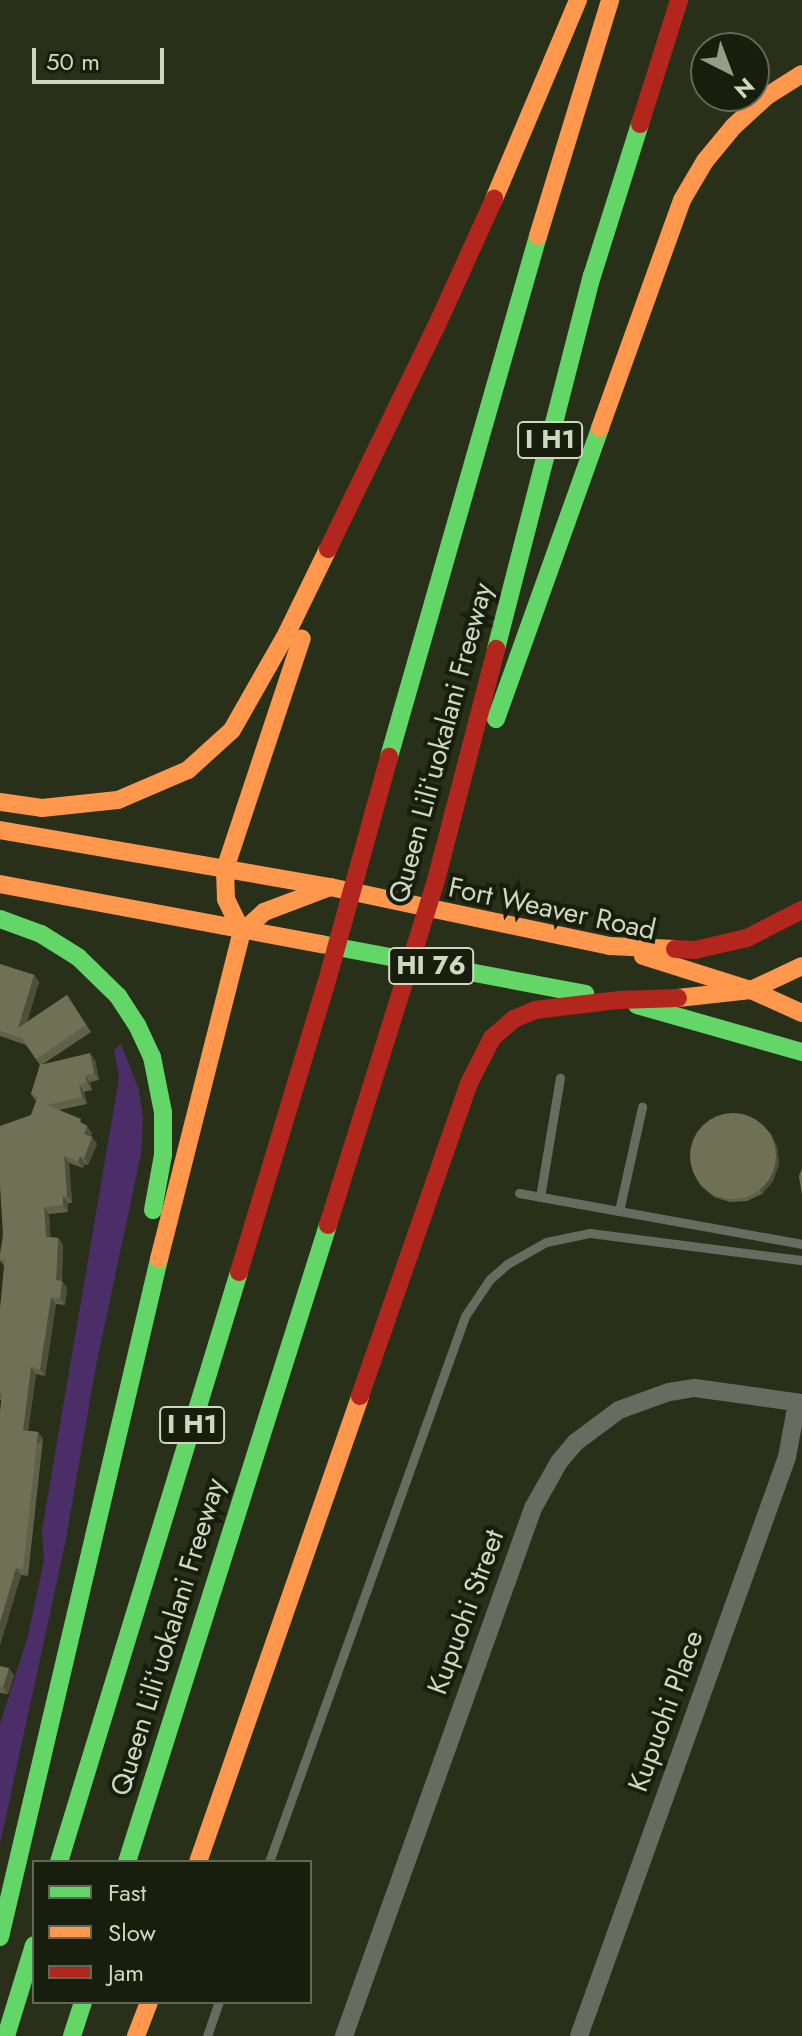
<!DOCTYPE html>
<meta charset="utf-8">
<style>
body{margin:0}
#map{position:relative;width:802px;height:2036px;overflow:hidden;background:#283019;font-family:Jost,sans-serif}
div>[style]{position:absolute}
.green>*{inset:0;background:#4b2d68}
.lane>*{height:9px;margin:-4.5px;padding:0 4.5px;transform-origin:4.5px;border-radius:4.5px;background:#676c60}
.street>*{height:18px;margin:-9px;padding:0 9px;transform-origin:9px;border-radius:9px;background:#676c60}
.fast>*{height:18px;margin:-9px;padding:0 9px;transform-origin:9px;border-radius:9px;background:#63d668}
.slow>*{height:18px;margin:-9px;padding:0 9px;transform-origin:9px;border-radius:9px;background:#ff974d}
.jam>*{height:18px;margin:-9px;padding:0 9px;transform-origin:9px;border-radius:9px;background:#b3261e}
.wall>*{inset:0;background:#606148}
.shaded-wall>*{inset:0;background:#4e4f3b;transform-origin:0 0}
.building>*{inset:0;background:#707154}
.round{border-radius:50%}
span{translate:-50% -50%;white-space:nowrap;text-align:center;line-height:1.15;-webkit-text-stroke:8px #181e0d;paint-order:stroke}
.shield-label span{padding:2px 6px;background:#181e0d;border:2px solid;border-radius:6px;-webkit-text-stroke-width:0}
.shield-label{font-size:26px;color:#ced7c0;font-weight:700}
.street-label{font-size:28px;color:#ced7c0}
.legend{position:absolute;left:32px;top:1860px;width:280px;height:144px;box-sizing:border-box;background:#181e0d;border:2px solid #616855;margin:0;padding:10px 14px;list-style:none;font-size:24px;color:#ced7c0}
.legend li{display:flex;align-items:center;gap:16px;height:40px}
.legend b{width:40px;border:2px solid #616855}
.north{position:absolute;left:690px;top:32px;width:80px;height:80px;box-sizing:border-box;background:#181e0d;border:2px solid #616855;border-radius:50%;rotate:138deg;font-size:22px;font-weight:700;line-height:32px;text-align:center;color:#ced7c0}
.north::after{content:'';display:block;margin:auto;width:28px;height:36px;background:#949d86;clip-path:polygon(50% 0,100% 100%,50% 72%,0 100%)}
.scale{position:absolute;left:32px;top:48px;width:132px;height:36px;box-sizing:border-box;border:4px solid #ced7c0;border-top:0;padding-left:10px;font-size:24px;line-height:28px;white-space:nowrap;color:#ced7c0;-webkit-text-stroke:6px #181e0d;paint-order:stroke}
</style>
<div id="map">
<div class="green">
<i style="clip-path:polygon(121px 1044px,139px 1090px,143px 1118px,141px 1154px,96px 1366px,65px 1544px,0 1844px,0 1724px,28px 1636px,44px 1560px,42px 1530px,119px 1078px,114px 1050px)"></i>
</div>
<div class="lane">
<i style="left:519px;top:1193px;width:288px;rotate:10.2deg"></i>
<i style="left:540px;top:1197px;width:121px;rotate:-80.5deg"></i>
<i style="left:619px;top:1211px;width:107px;rotate:-77.5deg"></i>
<i style="left:269px;top:1862px;width:580px;rotate:-70.25deg"></i>
<i style="left:465px;top:1316px;width:45px;rotate:-56deg"></i>
<i style="left:490px;top:1279px;width:23px;rotate:-41deg"></i>
<i style="left:507px;top:1264px;width:45px;rotate:-29.4deg"></i>
<i style="left:546px;top:1242px;width:45px;rotate:-11.6deg"></i>
<i style="left:590px;top:1233px;width:214px;rotate:7.3deg"></i>
<i style="left:207px;top:2036px;width:36px;rotate:-71deg"></i>
</div>
<div class="street">
<i style="left:344px;top:2036px;width:561px;rotate:-70.3deg"></i>
<i style="left:533px;top:1508px;width:53px;rotate:-60.5deg"></i>
<i style="left:559px;top:1462px;width:26px;rotate:-50deg"></i>
<i style="left:576px;top:1442px;width:54px;rotate:-36.7deg"></i>
<i style="left:619px;top:1410px;width:53px;rotate:-19.8deg"></i>
<i style="left:669px;top:1392px;width:26px;rotate:-9deg"></i>
<i style="left:695px;top:1388px;width:108px;rotate:8deg"></i>
<i style="left:579px;top:2036px;width:615px;rotate:-70.24deg"></i>
<i style="left:787px;top:1457px;width:55px;rotate:-79.5deg"></i>
</div>
<div class="fast">
<i style="left:496px;top:649px;width:385px;rotate:-75.6deg"></i>
<i style="left:592px;top:276px;width:159px;rotate:-72.5deg"></i>
<i style="left:496px;top:719px;width:309px;rotate:-70.3deg"></i>
<i style="left:389px;top:757px;width:542px;rotate:-74.04deg"></i>
<i style="left:0;top:919px;width:44px;rotate:20.1deg"></i>
<i style="left:41px;top:934px;width:44px;rotate:31.9deg"></i>
<i style="left:78px;top:957px;width:56px;rotate:44.3deg"></i>
<i style="left:118px;top:996px;width:35px;rotate:57deg"></i>
<i style="left:137px;top:1025px;width:35px;rotate:65deg"></i>
<i style="left:152px;top:1057px;width:56px;rotate:78.7deg"></i>
<i style="left:163px;top:1112px;width:43px;rotate:90deg"></i>
<i style="left:163px;top:1155px;width:56px;rotate:100.3deg"></i>
<i style="left:321px;top:944px;width:269px;rotate:10.7deg"></i>
<i style="left:637px;top:1005px;width:172px;rotate:15.9deg"></i>
<i style="left:59px;top:1862px;width:617px;rotate:-73.03deg"></i>
<i style="left:127px;top:1862px;width:668px;rotate:-72.49deg"></i>
<i style="left:0;top:1937px;width:696px;rotate:-76.8deg"></i>
<i style="left:6px;top:2036px;width:95px;rotate:-72.9deg"></i>
<i style="left:72px;top:2036px;width:36px;rotate:-72deg"></i>
</div>
<div class="slow">
<i style="left:494px;top:199px;width:216px;rotate:-67.1deg"></i>
<i style="left:538px;top:236px;width:247px;rotate:-73deg"></i>
<i style="left:600px;top:428px;width:242px;rotate:-70.2deg"></i>
<i style="left:682px;top:200px;width:45px;rotate:-59.5deg"></i>
<i style="left:705px;top:161px;width:45px;rotate:-50.4deg"></i>
<i style="left:734px;top:126px;width:45px;rotate:-42.3deg"></i>
<i style="left:767px;top:96px;width:41px;rotate:-32.2deg"></i>
<i style="left:0;top:802px;width:42px;rotate:8.1deg"></i>
<i style="left:42px;top:808px;width:76px;rotate:-6deg"></i>
<i style="left:118px;top:800px;width:76px;rotate:-23.2deg"></i>
<i style="left:188px;top:770px;width:59px;rotate:-42.3deg"></i>
<i style="left:232px;top:730px;width:112px;rotate:-60.4deg"></i>
<i style="left:287px;top:633px;width:93px;rotate:-64deg"></i>
<i style="left:0;top:830px;width:335px;rotate:9.8deg"></i>
<i style="left:330px;top:887px;width:286px;rotate:11.9deg"></i>
<i style="left:610px;top:946px;width:65px;rotate:2.6deg"></i>
<i style="left:0;top:884px;width:327px;rotate:10.6deg"></i>
<i style="left:242px;top:932px;width:37px;rotate:-116deg"></i>
<i style="left:226px;top:899px;width:30px;rotate:-92deg"></i>
<i style="left:225px;top:869px;width:243px;rotate:-71.6deg"></i>
<i style="left:643px;top:956px;width:113px;rotate:17.5deg"></i>
<i style="left:751px;top:990px;width:56px;rotate:24.3deg"></i>
<i style="left:678px;top:998px;width:73px;rotate:-6.3deg"></i>
<i style="left:751px;top:990px;width:56px;rotate:-25.2deg"></i>
<i style="left:159px;top:1259px;width:337px;rotate:-75.8deg"></i>
<i style="left:242px;top:932px;width:30px;rotate:-42deg"></i>
<i style="left:264px;top:912px;width:71px;rotate:-20.7deg"></i>
<i style="left:198px;top:1862px;width:493px;rotate:-70.8deg"></i>
<i style="left:136px;top:2036px;width:36px;rotate:-69deg"></i>
</div>
<div class="jam">
<i style="left:640px;top:124px;width:130px;rotate:-72.5deg"></i>
<i style="left:328px;top:549px;width:247px;rotate:-64.1deg"></i>
<i style="left:436px;top:327px;width:141px;rotate:-65.6deg"></i>
<i style="left:675px;top:949px;width:20px;rotate:3deg"></i>
<i style="left:695px;top:950px;width:53px;rotate:-13deg"></i>
<i style="left:747px;top:938px;width:62px;rotate:-27deg"></i>
<i style="left:328px;top:1225px;width:357px;rotate:-72.6deg"></i>
<i style="left:435px;top:884px;width:243px;rotate:-75.4deg"></i>
<i style="left:239px;top:1272px;width:297px;rotate:-73.2deg"></i>
<i style="left:325px;top:988px;width:240px;rotate:-74.5deg"></i>
<i style="left:360px;top:1396px;width:331px;rotate:-70.8deg"></i>
<i style="left:469px;top:1083px;width:51px;rotate:-62.9deg"></i>
<i style="left:492px;top:1038px;width:29px;rotate:-41deg"></i>
<i style="left:514px;top:1019px;width:23px;rotate:-23deg"></i>
<i style="left:535px;top:1010px;width:85px;rotate:-6.8deg"></i>
<i style="left:619px;top:1000px;width:59px;rotate:-1.9deg"></i>
</div>
<div class="wall">
<i style="clip-path:polygon(0 964px,34px 975px,39px 982px,27px 1022px,67px 995px,91px 1032px,43px 1064px,95px 1060px,99px 1080px,90px 1082px,92px 1090px,84px 1092px,87px 1104px,59px 1110px,86px 1125px,92px 1133px,91px 1136px,97px 1144px,88px 1165px,85px 1164px,83px 1168px,69px 1163px,72px 1203px,68px 1203px,68px 1212px,49px 1214px,50px 1237px,58px 1238px,63px 1245px,62px 1281px,67px 1288px,65px 1305px,56px 1304px,45px 1376px,36px 1374px,28px 1431px,38px 1432px,43px 1439px,28px 1576px,21px 1575px,0 1645px,1px 1400px,0 1400px,0 1310px,4px 1266px,0 1261px,0 1252px,31px 1115px,36px 1101px,31px 1094px,40px 1065px,26px 1045px,0 1036px)"></i>
<i style="clip-path:polygon(770px 1132px,777px 1147px,779px 1164px,773px 1181px,762px 1194px,747px 1201px,730px 1202px,714px 1197px,701px 1186px,699px 1183px)"></i>
<i style="clip-path:polygon(0 1666px,14px 1675px,8px 1694px,0 1693px)"></i>
</div>
<div class="shaded-wall">
<i style="clip-path:polygon(34px 975px,39px 982px,23px 1035px,18px 1028px)"></i>
<i style="clip-path:polygon(90px 1053px,95px 1060px,99px 1080px,94px 1073px)"></i>
<i style="clip-path:polygon(85px 1075px,90px 1082px,92px 1090px,87px 1082px)"></i>
<i style="clip-path:polygon(79px 1085px,84px 1092px,87px 1104px,82px 1097px)"></i>
<i style="clip-path:polygon(87px 1126px,92px 1133px,89px 1141px,84px 1134px)"></i>
<i style="clip-path:polygon(767px 1129px,777px 1147px,779px 1164px,773px 1181px,762px 1194px,760px 1190px)"></i>
<i style="clip-path:polygon(92px 1137px,97px 1144px,88px 1165px,84px 1158px)"></i>
<i style="clip-path:polygon(64px 1156px,69px 1163px,72px 1203px,67px 1196px)"></i>
<i style="clip-path:polygon(80px 1156px,85px 1164px,83px 1168px,78px 1161px)"></i>
<i style="clip-path:polygon(63px 1196px,68px 1203px,68px 1212px,63px 1205px)"></i>
<i style="clip-path:polygon(44px 1207px,49px 1214px,51px 1244px,46px 1237px)"></i>
<i style="clip-path:polygon(58px 1238px,63px 1245px,61px 1287px,56px 1280px)"></i>
<i style="clip-path:polygon(62px 1281px,67px 1288px,65px 1305px,60px 1298px)"></i>
<i style="clip-path:polygon(51px 1297px,56px 1304px,45px 1376px,40px 1369px)"></i>
<i style="clip-path:polygon(31px 1367px,36px 1374px,27px 1437px,23px 1430px)"></i>
<i style="left:38px;top:1432px;width:9px;height:138px;rotate:54deg"></i>
<i style="clip-path:polygon(16px 1568px,21px 1575px,0 1645px,0 1622px)"></i>
<i style="clip-path:polygon(9px 1668px,14px 1675px,8px 1694px,3px 1687px)"></i>
</div>
<div class="building">
<i style="clip-path:polygon(0 964px,34px 975px,18px 1028px,67px 995px,86px 1025px,36px 1059px,22px 1038px,0 1031px)"></i>
<i style="clip-path:polygon(90px 1053px,94px 1073px,85px 1075px,87px 1082px,79px 1085px,82px 1097px,47px 1105px,81px 1119px,80px 1123px,87px 1126px,84px 1134px,92px 1137px,84px 1158px,80px 1156px,78px 1161px,64px 1156px,67px 1196px,63px 1196px,63px 1205px,44px 1207px,46px 1237px,58px 1238px,56px 1280px,62px 1281px,60px 1298px,51px 1297px,40px 1369px,31px 1367px,23px 1430px,38px 1432px,23px 1569px,16px 1568px,0 1622px,0 1411px,2px 1394px,0 1394px,0 1310px,5px 1260px,0 1259px,3px 1234px,0 1186px,0 1126px,31px 1115px,38px 1097px,31px 1094px,40px 1065px)"></i>
<i class="round" style="left:690px;top:1113px;width:86px;height:86px"></i>
<i style="clip-path:polygon(802px 1168px,802px 1196px,799px 1176px)"></i>
<i style="clip-path:polygon(0 1666px,9px 1668px,3px 1687px,0 1686px)"></i>
</div>
<div class="shield-label">
<span style="left:550px;top:440px">I H1</span>
<span style="left:431px;top:966px">HI 76</span>
<span style="left:192px;top:1425px">I H1</span>
</div>
<div class="street-label">
<span style="left:441px;top:743px;rotate:-75deg">Queen Liliʻuokalani Freeway</span>
<span style="left:552px;top:909px;rotate:12deg">Fort Weaver Road</span>
<span style="left:466px;top:1612px;rotate:-70deg">Kupuohi Street</span>
<span style="left:168px;top:1637px;rotate:-73deg">Queen Liliʻuokalani Freeway</span>
<span style="left:666px;top:1711px;rotate:-70deg">Kupuohi Place</span>
</div>
<ul class="legend">
<li><b style="height:10px;background:#63d668"></b>Fast</li>
<li><b style="height:10px;background:#ff974d"></b>Slow</li>
<li><b style="height:10px;background:#b3261e"></b>Jam</li>
</ul>
<div class="north">N</div>
<div class="scale">50 m</div>
</div>
